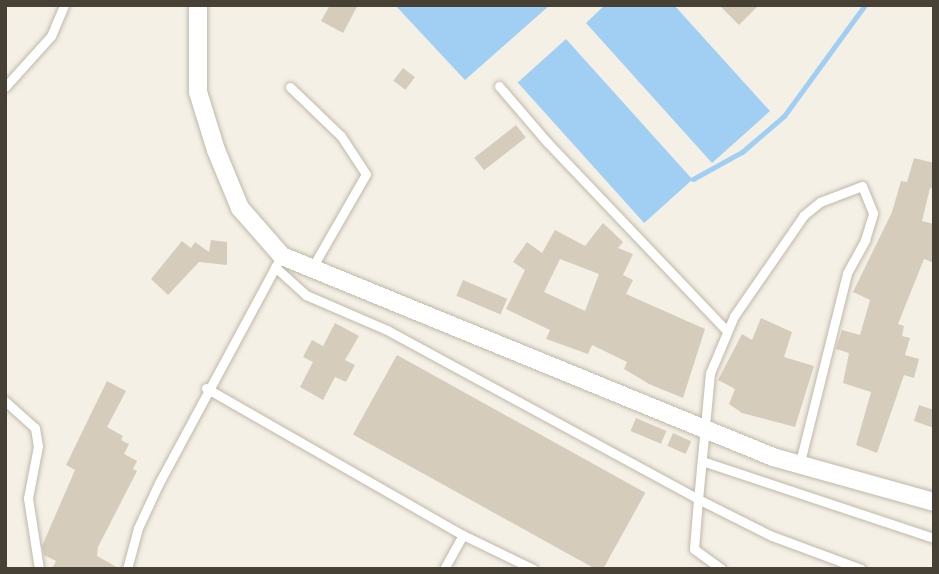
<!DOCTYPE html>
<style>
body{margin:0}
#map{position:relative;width:939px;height:574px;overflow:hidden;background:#f4f0e6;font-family:"Fira Sans Condensed",sans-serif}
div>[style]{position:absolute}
.water>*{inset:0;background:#a0cff3;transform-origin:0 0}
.stream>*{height:5px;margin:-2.5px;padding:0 2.5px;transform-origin:2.5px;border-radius:2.5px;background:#a0cff3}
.building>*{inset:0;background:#d6ccbb;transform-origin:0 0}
.roads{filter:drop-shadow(0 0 2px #c0b8a8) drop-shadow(0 0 2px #c0b8a8)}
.lane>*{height:9px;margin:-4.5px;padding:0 4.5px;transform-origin:4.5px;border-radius:4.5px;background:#fff}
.street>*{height:18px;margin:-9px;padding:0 9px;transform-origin:9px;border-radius:9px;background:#fff}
span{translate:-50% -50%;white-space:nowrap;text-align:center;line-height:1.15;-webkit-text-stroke:7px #fff;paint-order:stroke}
.frame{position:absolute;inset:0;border:7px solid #474035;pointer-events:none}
</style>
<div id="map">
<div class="water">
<i style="clip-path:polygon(395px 5px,550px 5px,465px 80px)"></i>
<i style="clip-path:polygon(605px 5px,674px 5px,770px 111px,712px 163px,586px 23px)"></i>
<i style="left:566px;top:39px;width:189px;height:65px;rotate:48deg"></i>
</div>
<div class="stream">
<i style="left:693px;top:179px;width:56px;rotate:-28.9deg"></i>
<i style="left:742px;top:152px;width:55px;rotate:-40.6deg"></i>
<i style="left:784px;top:116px;width:137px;rotate:-53.9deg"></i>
</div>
<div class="building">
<i style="clip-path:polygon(330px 5px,358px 5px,343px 33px,321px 21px)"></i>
<i style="clip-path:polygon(719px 5px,759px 5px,739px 25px)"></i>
<i style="left:403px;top:68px;width:15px;height:16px;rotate:37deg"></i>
<i style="left:516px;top:125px;width:16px;height:53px;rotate:52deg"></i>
<i style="clip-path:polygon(914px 158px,934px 163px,934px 189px,930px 188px,922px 221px,934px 224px,934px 263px,924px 259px,898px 324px,904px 326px,902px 336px,910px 338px,905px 355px,919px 359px,914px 378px,904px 375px,877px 453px,856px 445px,871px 392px,843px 383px,849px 353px,836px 349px,842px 330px,860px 335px,870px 300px,853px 292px,892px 212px,901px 181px,907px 182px)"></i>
<i style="clip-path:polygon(evenodd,603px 223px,623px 242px,618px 248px,633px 254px,623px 275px,633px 280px,626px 294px,705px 329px,683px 398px,649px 384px,624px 369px,627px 362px,592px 345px,588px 354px,546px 339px,550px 330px,506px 309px,525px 270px,513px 262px,527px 242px,542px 253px,555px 230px,585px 246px,603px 223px,560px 259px,599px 274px,585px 311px,544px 292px,560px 259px)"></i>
<i style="clip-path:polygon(211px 240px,227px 242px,227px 265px,199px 262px,168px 295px,151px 279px,182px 241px,191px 248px,195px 242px,209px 252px)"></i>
<i style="left:463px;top:280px;width:48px;height:17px;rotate:23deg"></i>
<i style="clip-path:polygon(761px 318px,792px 332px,784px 357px,814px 366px,795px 427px,742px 413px,729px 404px,735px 389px,718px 380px,742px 334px,752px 340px)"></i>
<i style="clip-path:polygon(335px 323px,359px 336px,345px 360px,355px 365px,346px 382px,335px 377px,323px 400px,300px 387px,313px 362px,303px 357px,312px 340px,323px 346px)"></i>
<i style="left:397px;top:355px;width:284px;height:91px;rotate:29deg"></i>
<i style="clip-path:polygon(107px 381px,126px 391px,107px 427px,123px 436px,121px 440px,129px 444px,124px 454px,137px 461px,133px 469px,137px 471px,98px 547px,97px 556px,120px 569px,52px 569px,56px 561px,44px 555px,42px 546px,75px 470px,66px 465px)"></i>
<i style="clip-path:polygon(919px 405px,934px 410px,934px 428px,914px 421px)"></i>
<i style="left:636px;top:418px;width:33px;height:14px;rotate:23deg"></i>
<i style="left:673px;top:433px;width:20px;height:14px;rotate:24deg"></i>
</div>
<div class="roads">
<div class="lane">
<i style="left:499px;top:86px;width:74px;rotate:49.4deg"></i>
<i style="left:547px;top:142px;width:261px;rotate:46.4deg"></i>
<i style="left:5px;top:87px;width:69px;rotate:-48deg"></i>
<i style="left:51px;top:36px;width:34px;rotate:-67deg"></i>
<i style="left:290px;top:87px;width:71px;rotate:43.9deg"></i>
<i style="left:341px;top:136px;width:45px;rotate:56.7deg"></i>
<i style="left:366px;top:174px;width:108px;rotate:119.9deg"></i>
<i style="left:275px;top:267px;width:42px;rotate:42.1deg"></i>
<i style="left:306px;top:295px;width:88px;rotate:23.4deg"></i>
<i style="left:387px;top:330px;width:354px;rotate:28.5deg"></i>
<i style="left:698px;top:499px;width:50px;rotate:94.6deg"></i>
<i style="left:694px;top:549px;width:34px;rotate:36deg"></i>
<i style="left:206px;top:388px;width:296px;rotate:29.8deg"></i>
<i style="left:463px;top:535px;width:78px;rotate:25.9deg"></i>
<i style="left:5px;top:401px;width:40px;rotate:42deg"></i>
<i style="left:35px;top:428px;width:18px;rotate:81deg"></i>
<i style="left:38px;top:446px;width:53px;rotate:100.9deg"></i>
<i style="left:28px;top:498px;width:72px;rotate:81.2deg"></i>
<i style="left:705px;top:462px;width:241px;rotate:18.4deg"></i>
<i style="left:799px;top:466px;width:199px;rotate:-76deg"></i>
<i style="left:847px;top:273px;width:38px;rotate:-61deg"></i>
<i style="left:865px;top:240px;width:28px;rotate:-73deg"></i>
<i style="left:873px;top:213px;width:29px;rotate:-112deg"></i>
<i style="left:862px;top:186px;width:45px;rotate:159.1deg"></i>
<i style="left:820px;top:202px;width:21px;rotate:141deg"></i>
<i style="left:804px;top:215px;width:123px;rotate:124.7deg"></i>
<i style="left:734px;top:316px;width:62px;rotate:112.8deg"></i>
<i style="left:710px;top:373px;width:127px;rotate:95.4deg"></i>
<i style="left:698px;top:499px;width:83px;rotate:26.6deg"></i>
<i style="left:772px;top:536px;width:95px;rotate:20.3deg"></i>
<i style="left:127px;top:569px;width:42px;rotate:-75deg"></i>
<i style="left:138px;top:528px;width:50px;rotate:-65deg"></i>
<i style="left:159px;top:483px;width:249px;rotate:-61.7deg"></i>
<i style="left:444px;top:569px;width:39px;rotate:-61deg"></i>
</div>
<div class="street">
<i style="left:198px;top:5px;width:87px;rotate:90deg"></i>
<i style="left:198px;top:92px;width:61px;rotate:72.8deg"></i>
<i style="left:216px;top:150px;width:63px;rotate:67.5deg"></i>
<i style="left:240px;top:208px;width:64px;rotate:48.8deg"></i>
<i style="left:282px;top:256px;width:531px;rotate:22.26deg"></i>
<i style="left:773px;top:457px;width:167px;rotate:15.6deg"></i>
</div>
</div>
<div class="frame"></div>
</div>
